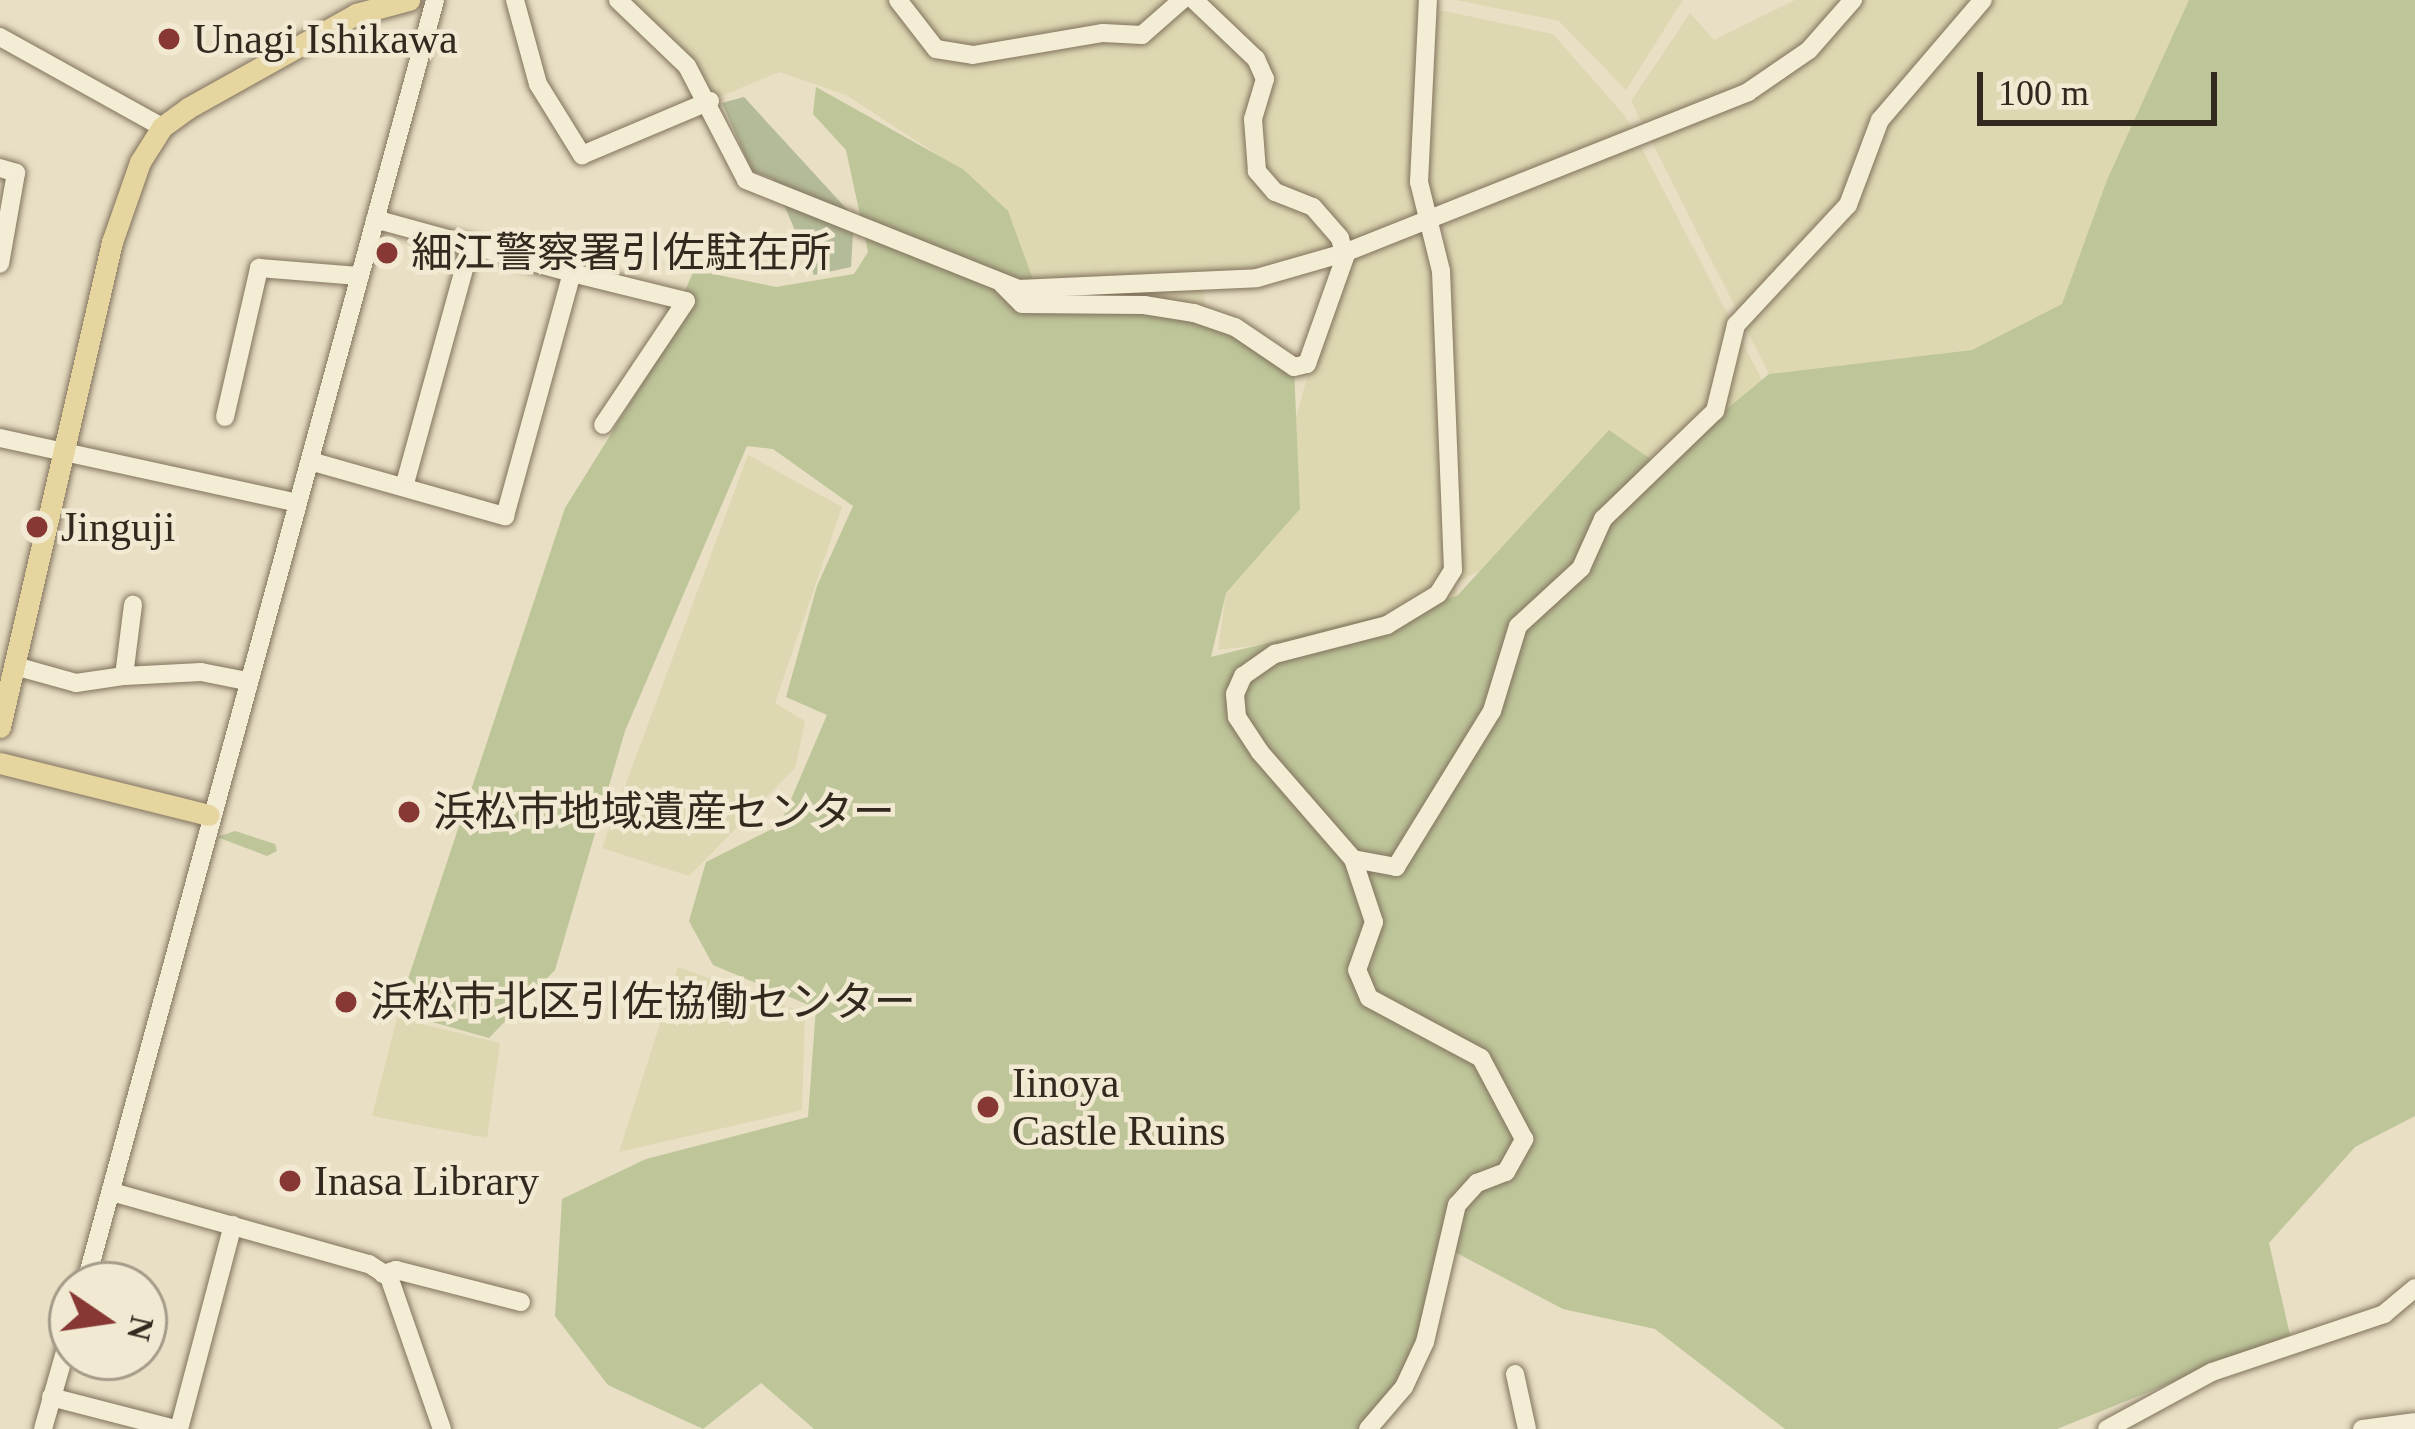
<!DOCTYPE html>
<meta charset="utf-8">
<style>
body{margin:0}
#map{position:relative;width:2415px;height:1429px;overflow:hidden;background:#e8dfc4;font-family:"Times New Roman","Noto Sans JP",serif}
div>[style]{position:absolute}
.farmland>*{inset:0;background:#ddd8b2}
.green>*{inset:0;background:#bdc599}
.cemetery>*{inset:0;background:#b4bb98}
.roads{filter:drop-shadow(0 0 3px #81725d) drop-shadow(0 0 3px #81725d)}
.minor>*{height:18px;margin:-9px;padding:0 9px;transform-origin:9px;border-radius:9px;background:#f4edd6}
.major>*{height:21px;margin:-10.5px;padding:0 10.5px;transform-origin:10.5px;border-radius:10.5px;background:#e7d5a0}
.dots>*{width:33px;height:33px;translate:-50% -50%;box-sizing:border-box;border:6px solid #f1e9d2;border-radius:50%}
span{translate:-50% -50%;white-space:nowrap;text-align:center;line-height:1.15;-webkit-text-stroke:9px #f1e9d2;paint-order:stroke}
.poi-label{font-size:42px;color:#32291f}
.left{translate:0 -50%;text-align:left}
.north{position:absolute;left:48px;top:1261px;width:120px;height:120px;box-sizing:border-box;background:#f1e9d2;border:3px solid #a59c8a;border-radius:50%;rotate:103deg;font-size:33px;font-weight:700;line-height:48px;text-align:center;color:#32291f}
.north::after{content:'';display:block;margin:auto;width:42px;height:54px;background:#883834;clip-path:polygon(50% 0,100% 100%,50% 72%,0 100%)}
.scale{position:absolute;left:1977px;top:72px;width:240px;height:54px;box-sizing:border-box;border:6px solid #32291f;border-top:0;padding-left:15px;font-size:36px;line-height:42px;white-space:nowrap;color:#32291f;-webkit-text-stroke:9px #f1e9d2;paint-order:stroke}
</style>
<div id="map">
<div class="farmland">
<i style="clip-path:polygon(evenodd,605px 0,1429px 0,1431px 83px,1439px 10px,1553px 34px,1625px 116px,1762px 380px,1658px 465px,1609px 431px,1494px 564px,1456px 582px,1457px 596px,1361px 633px,1218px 650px,1226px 593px,1300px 509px,1296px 417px,1341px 259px,1202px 286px,1208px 318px,1042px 304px,1011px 224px,944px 159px,846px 95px,779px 72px,710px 101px,605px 0,1598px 155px,1445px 225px,1448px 342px,1429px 222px,1598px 155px)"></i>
<i style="clip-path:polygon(1456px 0,1683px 0,1626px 90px,1559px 21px)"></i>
<i style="clip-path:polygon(1795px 0,2190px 0,2062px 304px,1972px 350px,1769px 374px,1631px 101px,1690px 13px,1714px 40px)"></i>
<i style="clip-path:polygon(748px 455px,842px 507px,775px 703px,805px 721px,795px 768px,689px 876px,602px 848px)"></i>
<i style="clip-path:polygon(678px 967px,805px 1013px,802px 1110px,619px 1152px)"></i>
<i style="clip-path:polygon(397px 1018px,500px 1043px,487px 1138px,372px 1116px)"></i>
</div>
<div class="green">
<i style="clip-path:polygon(2189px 0,2415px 0,2415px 1116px,2355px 1147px,2269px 1243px,2290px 1335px,2057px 1429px,1785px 1429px,1655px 1329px,1563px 1309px,1451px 1250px,1405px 1373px,1358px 1429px,814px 1429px,761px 1383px,703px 1429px,608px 1385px,555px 1316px,562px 1199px,646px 1159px,808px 1117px,816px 1008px,713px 965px,689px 921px,706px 862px,780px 825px,827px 715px,786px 697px,817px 586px,853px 506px,773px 449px,747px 446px,625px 731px,555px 970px,489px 1038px,397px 1012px,565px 508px,649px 373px,694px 270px,776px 287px,854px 274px,868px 252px,846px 150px,813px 114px,816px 87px,964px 170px,1008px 211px,1042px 304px,1183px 311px,1242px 332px,1294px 367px,1300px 509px,1226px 593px,1211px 657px,1457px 596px,1609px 430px,1659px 465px,1769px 374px,1972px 350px,2062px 304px,2107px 180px)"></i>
<i style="clip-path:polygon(235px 831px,275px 844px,277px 851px,267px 856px,217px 837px)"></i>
</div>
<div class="cemetery">
<i style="clip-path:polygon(744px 97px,854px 217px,851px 267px,814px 275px,773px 179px,752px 171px,722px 103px)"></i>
</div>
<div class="roads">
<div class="minor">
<i style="left:515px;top:0;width:87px;rotate:74.7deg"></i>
<i style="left:538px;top:84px;width:84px;rotate:58.2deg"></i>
<i style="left:582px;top:155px;width:139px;rotate:-22.9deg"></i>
<i style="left:618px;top:0;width:95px;rotate:43.7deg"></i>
<i style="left:687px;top:66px;width:128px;rotate:62.6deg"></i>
<i style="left:746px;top:180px;width:293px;rotate:21.8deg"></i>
<i style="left:1018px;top:289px;width:239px;rotate:-2.6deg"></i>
<i style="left:1257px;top:278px;width:91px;rotate:-16deg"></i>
<i style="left:1344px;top:253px;width:435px;rotate:-21.7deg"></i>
<i style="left:1748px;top:92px;width:74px;rotate:-34.5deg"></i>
<i style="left:1809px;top:50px;width:67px;rotate:-48.7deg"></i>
<i style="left:898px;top:0;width:62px;rotate:52.2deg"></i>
<i style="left:936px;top:49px;width:37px;rotate:9deg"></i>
<i style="left:973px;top:55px;width:132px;rotate:-9.6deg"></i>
<i style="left:1103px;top:33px;width:39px;rotate:3deg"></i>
<i style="left:1142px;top:35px;width:53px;rotate:-41.2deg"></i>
<i style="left:0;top:37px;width:185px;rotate:29.1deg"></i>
<i style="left:0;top:168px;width:17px;rotate:17deg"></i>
<i style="left:16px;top:173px;width:92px;rotate:100deg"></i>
<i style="left:572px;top:273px;width:117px;rotate:13.8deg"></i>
<i style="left:686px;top:301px;width:149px;rotate:123.8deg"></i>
<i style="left:1002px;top:284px;width:28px;rotate:45deg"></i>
<i style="left:1022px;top:304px;width:122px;rotate:0.5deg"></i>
<i style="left:1144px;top:305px;width:51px;rotate:9.1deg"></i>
<i style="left:1194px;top:313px;width:43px;rotate:18.9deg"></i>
<i style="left:1235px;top:327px;width:71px;rotate:34.1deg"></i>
<i style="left:1294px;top:367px;width:13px;rotate:-13deg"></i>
<i style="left:1307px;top:364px;width:114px;rotate:-70.4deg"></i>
<i style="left:1345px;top:257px;width:20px;rotate:-105deg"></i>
<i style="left:1340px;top:238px;width:41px;rotate:-131.1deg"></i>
<i style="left:1313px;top:207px;width:41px;rotate:-158.5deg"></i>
<i style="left:1275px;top:192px;width:28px;rotate:-131deg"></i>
<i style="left:1257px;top:171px;width:52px;rotate:-94.4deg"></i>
<i style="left:1253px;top:119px;width:42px;rotate:-73.3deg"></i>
<i style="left:1265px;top:79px;width:22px;rotate:-114deg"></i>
<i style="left:1256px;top:59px;width:86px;rotate:-136.4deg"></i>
<i style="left:225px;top:417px;width:153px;rotate:-77.1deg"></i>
<i style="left:259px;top:268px;width:100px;rotate:4.6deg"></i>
<i style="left:0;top:438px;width:304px;rotate:12.3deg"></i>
<i style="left:310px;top:461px;width:203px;rotate:15.8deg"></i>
<i style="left:505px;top:516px;width:252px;rotate:-74.6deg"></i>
<i style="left:572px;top:273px;width:204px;rotate:-164.7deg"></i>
<i style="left:404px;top:487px;width:252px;rotate:-74.6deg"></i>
<i style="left:15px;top:666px;width:63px;rotate:15.6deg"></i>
<i style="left:76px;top:683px;width:49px;rotate:-8.3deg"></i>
<i style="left:124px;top:676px;width:72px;rotate:-82.8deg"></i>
<i style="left:124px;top:676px;width:77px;rotate:-3deg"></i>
<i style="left:201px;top:672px;width:47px;rotate:11.1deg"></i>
<i style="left:1353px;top:859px;width:44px;rotate:10.5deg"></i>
<i style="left:1396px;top:867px;width:183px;rotate:-58.4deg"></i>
<i style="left:1492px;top:711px;width:89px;rotate:-73deg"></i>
<i style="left:1518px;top:626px;width:86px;rotate:-42.6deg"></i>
<i style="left:1581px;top:568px;width:54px;rotate:-65.8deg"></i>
<i style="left:1603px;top:519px;width:156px;rotate:-44deg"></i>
<i style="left:1715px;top:411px;width:89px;rotate:-76.3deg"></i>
<i style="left:1736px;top:325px;width:164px;rotate:-47deg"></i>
<i style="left:1848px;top:205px;width:91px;rotate:-69.4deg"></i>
<i style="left:1880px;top:120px;width:158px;rotate:-49.4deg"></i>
<i style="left:112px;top:1192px;width:267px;rotate:15.7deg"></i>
<i style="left:369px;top:1264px;width:24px;rotate:33deg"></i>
<i style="left:389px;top:1277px;width:161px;rotate:70.8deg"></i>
<i style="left:383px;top:1274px;width:14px;rotate:-17deg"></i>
<i style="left:396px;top:1270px;width:129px;rotate:14.4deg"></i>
<i style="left:85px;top:1285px;width:1332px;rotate:-74.76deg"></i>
<i style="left:1515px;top:1374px;width:56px;rotate:77.7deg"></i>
<i style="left:51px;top:1397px;width:128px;rotate:14.5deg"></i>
<i style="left:43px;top:1429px;width:106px;rotate:-74.1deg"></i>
<i style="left:179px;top:1429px;width:211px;rotate:-75.2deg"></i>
<i style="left:1368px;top:1429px;width:55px;rotate:-49.4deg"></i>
<i style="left:1404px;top:1387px;width:50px;rotate:-65deg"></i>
<i style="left:1425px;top:1342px;width:141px;rotate:-76.9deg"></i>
<i style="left:1457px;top:1205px;width:30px;rotate:-48deg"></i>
<i style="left:1477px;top:1183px;width:31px;rotate:-21deg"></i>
<i style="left:1506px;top:1172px;width:38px;rotate:-61deg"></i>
<i style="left:1524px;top:1139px;width:92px;rotate:-118deg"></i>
<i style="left:1481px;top:1058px;width:127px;rotate:-151.8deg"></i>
<i style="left:1369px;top:998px;width:30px;rotate:-113deg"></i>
<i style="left:1357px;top:970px;width:51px;rotate:-70.5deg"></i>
<i style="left:1374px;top:922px;width:66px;rotate:-108.4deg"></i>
<i style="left:1353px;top:859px;width:142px;rotate:-131deg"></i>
<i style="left:1260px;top:752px;width:42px;rotate:-123.3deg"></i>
<i style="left:1237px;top:717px;width:23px;rotate:-95deg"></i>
<i style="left:1235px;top:694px;width:20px;rotate:-66deg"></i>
<i style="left:1243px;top:676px;width:39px;rotate:-35deg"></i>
<i style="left:1275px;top:654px;width:116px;rotate:-14.5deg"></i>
<i style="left:1387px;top:625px;width:60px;rotate:-31.3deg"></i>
<i style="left:1438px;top:594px;width:28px;rotate:-58deg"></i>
<i style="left:1453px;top:570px;width:299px;rotate:-92.3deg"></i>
<i style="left:1441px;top:271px;width:92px;rotate:-103.9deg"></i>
<i style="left:1419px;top:182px;width:182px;rotate:-87.2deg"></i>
<i style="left:2107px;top:1429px;width:119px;rotate:-28.5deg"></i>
<i style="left:2212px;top:1372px;width:182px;rotate:-18.6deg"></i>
<i style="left:2384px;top:1314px;width:40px;rotate:-40deg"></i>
<i style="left:2362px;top:1429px;width:53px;rotate:-7.5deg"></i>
</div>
<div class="major">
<i style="left:0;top:727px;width:498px;rotate:-77deg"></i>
<i style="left:112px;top:242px;width:85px;rotate:-70.7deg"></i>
<i style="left:140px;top:162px;width:41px;rotate:-57.8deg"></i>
<i style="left:162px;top:127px;width:32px;rotate:-36deg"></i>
<i style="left:188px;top:108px;width:193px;rotate:-29.2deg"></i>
<i style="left:356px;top:14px;width:55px;rotate:-14.8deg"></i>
<i style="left:0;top:763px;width:215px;rotate:14deg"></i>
</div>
</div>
<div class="dots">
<i style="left:169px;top:39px;background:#883834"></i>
<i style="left:387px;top:253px;background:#883834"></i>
<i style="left:37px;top:527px;background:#883834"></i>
<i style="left:409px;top:812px;background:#883834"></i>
<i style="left:346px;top:1002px;background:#883834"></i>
<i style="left:988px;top:1107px;background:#883834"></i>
<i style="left:290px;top:1181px;background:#883834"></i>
</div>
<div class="poi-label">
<span class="left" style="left:193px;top:39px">Unagi Ishikawa</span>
<span class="left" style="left:411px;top:253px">細江警察署引佐駐在所</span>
<span class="left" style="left:61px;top:527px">Jinguji</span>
<span class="left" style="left:433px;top:812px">浜松市地域遺産センター</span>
<span class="left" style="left:370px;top:1002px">浜松市北区引佐協働センター</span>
<span class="left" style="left:1012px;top:1107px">Iinoya<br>Castle Ruins</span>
<span class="left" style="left:314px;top:1181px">Inasa Library</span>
</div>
<div class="north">N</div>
<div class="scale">100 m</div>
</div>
